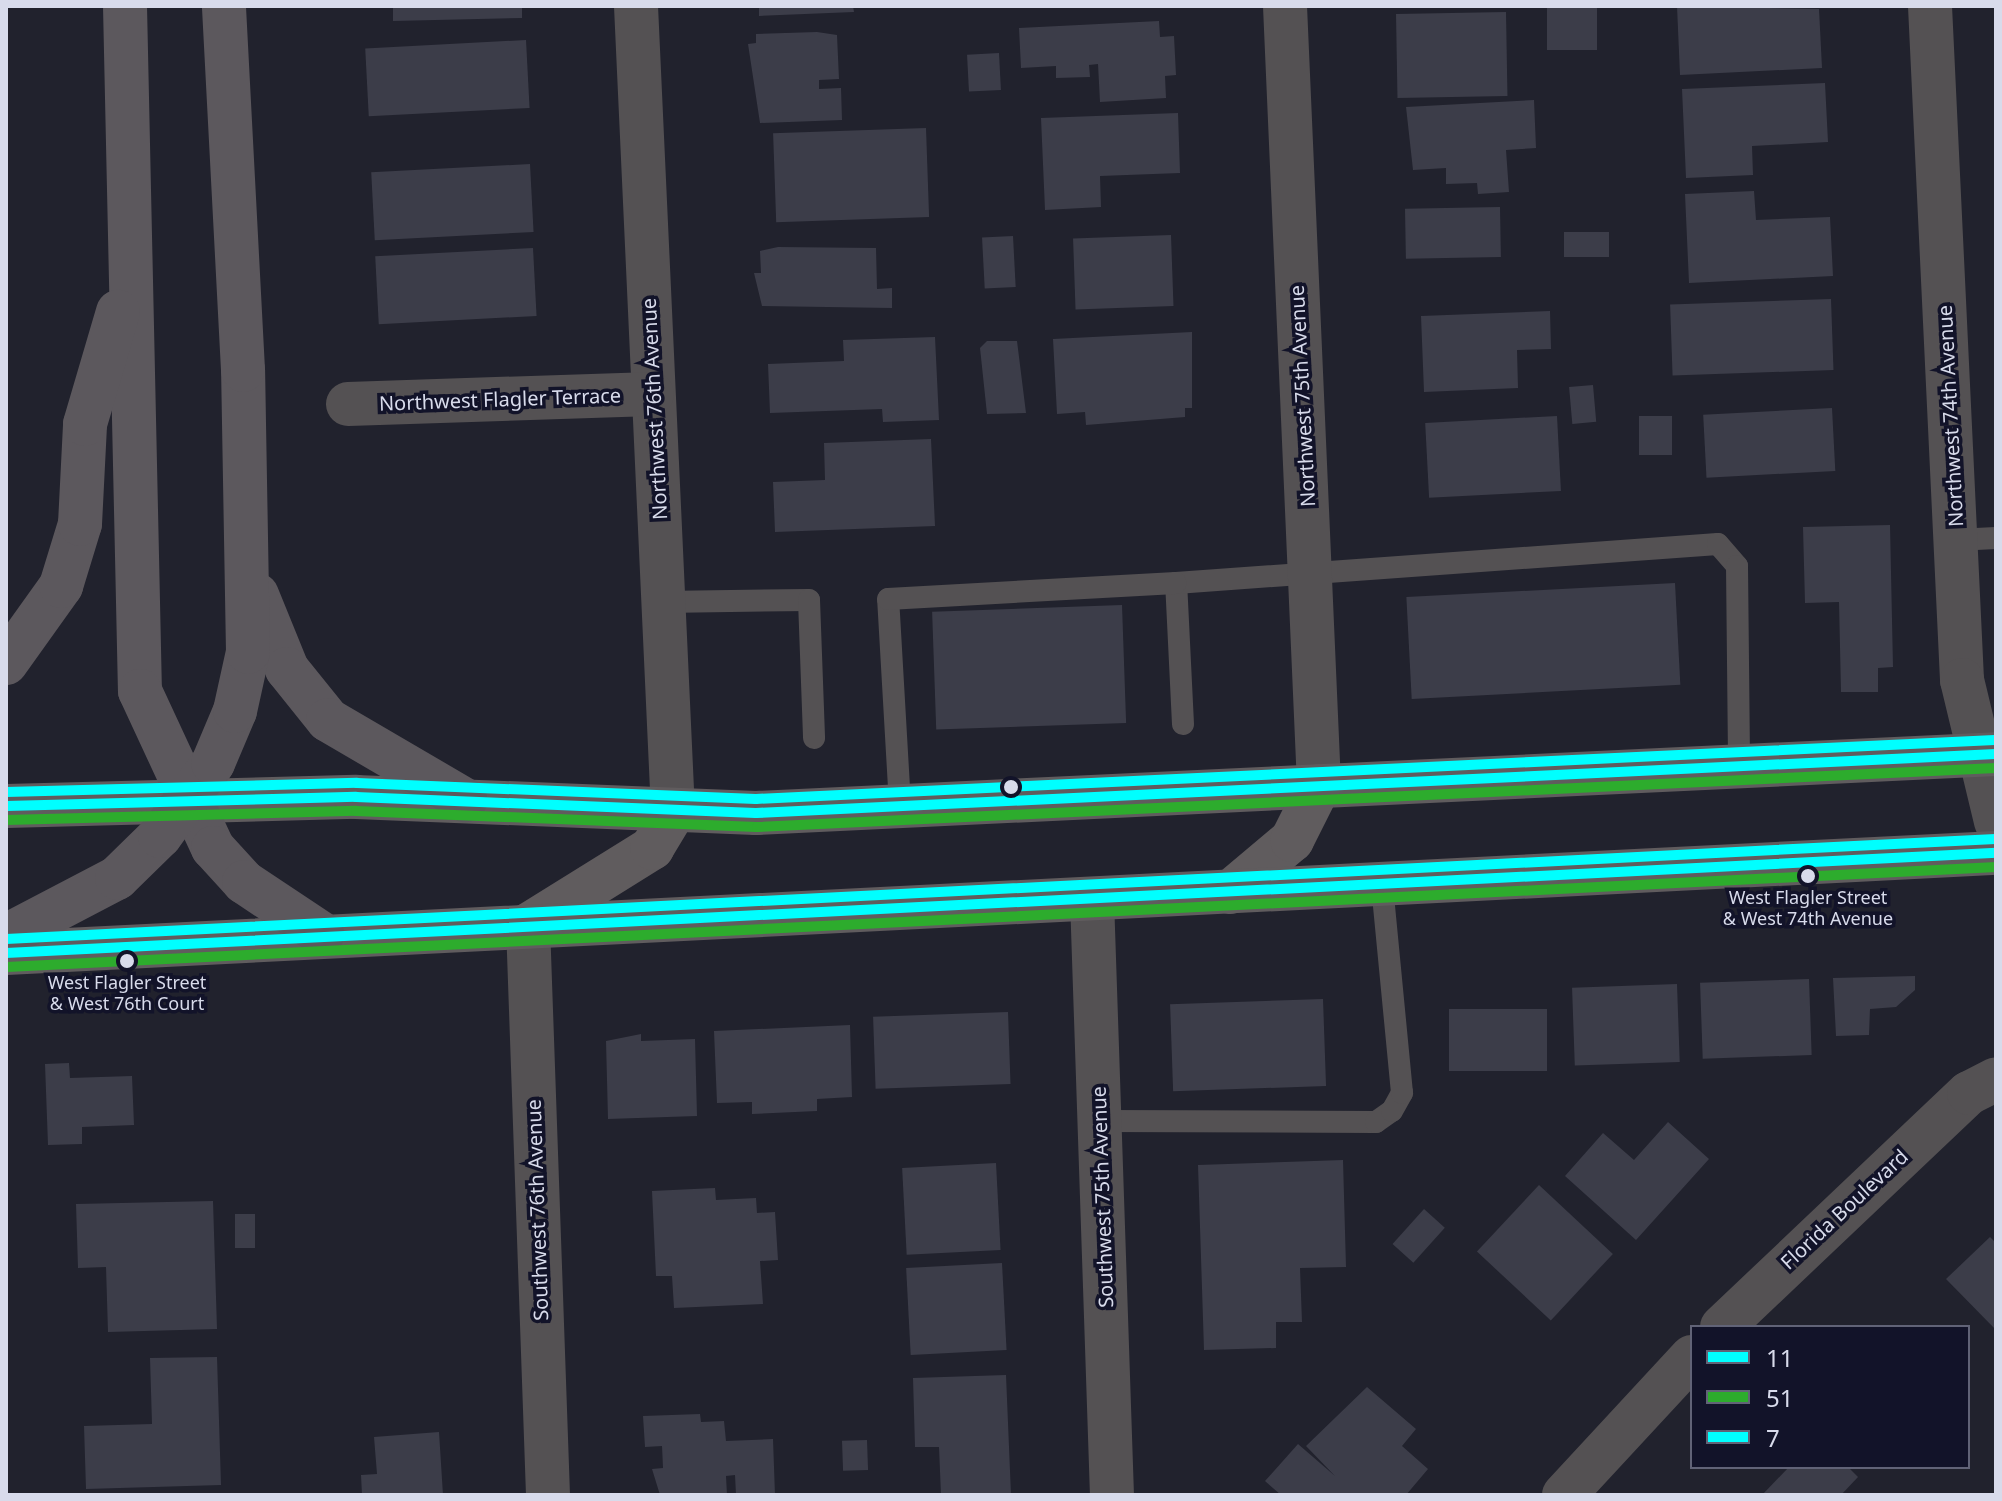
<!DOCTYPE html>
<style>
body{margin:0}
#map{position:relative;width:2002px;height:1501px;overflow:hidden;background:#21222d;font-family:"Noto Sans",sans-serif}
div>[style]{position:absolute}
.building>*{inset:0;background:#3c3d49;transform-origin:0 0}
.lane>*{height:22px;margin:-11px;padding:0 11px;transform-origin:11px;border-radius:11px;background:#545153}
.street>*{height:44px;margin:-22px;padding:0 22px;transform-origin:22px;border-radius:22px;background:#545153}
.secondary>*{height:44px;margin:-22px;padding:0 22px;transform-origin:22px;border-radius:22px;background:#605c5e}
.highway>*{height:44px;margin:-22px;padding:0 22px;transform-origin:22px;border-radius:22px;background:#5c585d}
.bus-1>*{height:10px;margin:-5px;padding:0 5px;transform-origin:5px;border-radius:5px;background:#0ff}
.bus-2>*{height:10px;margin:-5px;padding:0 5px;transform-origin:5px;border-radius:5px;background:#2dac2d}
.bus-3>*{height:10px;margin:-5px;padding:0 5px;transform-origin:5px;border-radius:5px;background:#0ff}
.dots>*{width:22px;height:22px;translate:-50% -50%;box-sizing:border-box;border:4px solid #121329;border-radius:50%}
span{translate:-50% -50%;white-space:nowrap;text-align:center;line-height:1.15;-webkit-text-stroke:7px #121329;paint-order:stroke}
.bus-label{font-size:18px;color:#d8dbeb}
.street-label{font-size:20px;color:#d8dbeb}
.frame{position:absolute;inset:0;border:8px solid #d8dbeb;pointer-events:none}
.legend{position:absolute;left:1690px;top:1325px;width:280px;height:144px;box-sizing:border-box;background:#121329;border:2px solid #616377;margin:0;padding:10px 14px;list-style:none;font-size:24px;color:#d8dbeb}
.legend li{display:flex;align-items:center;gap:16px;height:40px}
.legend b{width:40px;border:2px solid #616377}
</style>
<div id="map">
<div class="building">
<i style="clip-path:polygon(393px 6px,522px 6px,522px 18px,393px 21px)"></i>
<i style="clip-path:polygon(759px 6px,853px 6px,854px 12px,759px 16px)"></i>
<i style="left:1547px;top:6px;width:50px;height:44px"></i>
<i style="clip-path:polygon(1677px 6px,1819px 9px,1822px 68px,1680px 75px)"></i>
<i style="left:1506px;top:12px;width:84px;height:110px;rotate:89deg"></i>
<i style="clip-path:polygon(1159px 21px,1160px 37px,1174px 36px,1176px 75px,1165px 76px,1166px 98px,1100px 102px,1098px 64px,1089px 65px,1090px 77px,1056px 78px,1056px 66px,1021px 68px,1019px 28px)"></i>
<i style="clip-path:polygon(817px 32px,837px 35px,839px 79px,819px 80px,819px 89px,841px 88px,842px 120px,760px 123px,748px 44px,756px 43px,756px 34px)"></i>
<i style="left:526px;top:40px;width:68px;height:161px;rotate:87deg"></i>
<i style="left:999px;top:53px;width:37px;height:32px;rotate:87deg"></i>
<i style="clip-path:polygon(1825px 83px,1828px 142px,1752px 146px,1753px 175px,1686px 178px,1682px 89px)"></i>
<i style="clip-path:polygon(1534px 100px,1536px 148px,1506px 150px,1509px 192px,1478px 194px,1477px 183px,1446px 184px,1446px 168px,1413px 170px,1406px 107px)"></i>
<i style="clip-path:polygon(1178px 113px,1180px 173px,1100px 176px,1101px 207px,1045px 210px,1041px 118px)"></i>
<i style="left:926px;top:128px;width:89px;height:153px;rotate:88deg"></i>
<i style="left:530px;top:164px;width:68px;height:159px;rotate:87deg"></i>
<i style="clip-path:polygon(1754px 191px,1756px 220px,1830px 217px,1833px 276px,1689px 283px,1685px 194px)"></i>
<i style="left:1500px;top:207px;width:50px;height:95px;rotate:89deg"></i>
<i style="left:1609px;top:232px;width:25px;height:45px;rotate:90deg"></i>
<i style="left:1171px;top:235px;width:71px;height:98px;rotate:88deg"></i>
<i style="left:1013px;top:236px;width:51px;height:31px;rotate:87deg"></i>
<i style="clip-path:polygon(778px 247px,876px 248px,877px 289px,892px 288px,892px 308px,762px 306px,754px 273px,761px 273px,760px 251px)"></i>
<i style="left:533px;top:248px;width:68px;height:158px;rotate:87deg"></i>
<i style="left:1831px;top:299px;width:71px;height:161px;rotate:88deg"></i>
<i style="clip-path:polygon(1550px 311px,1551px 349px,1517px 350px,1518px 388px,1424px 392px,1421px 316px)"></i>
<i style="clip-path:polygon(1192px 332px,1192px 408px,1185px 408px,1185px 417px,1086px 425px,1085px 412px,1057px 414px,1053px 339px)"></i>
<i style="clip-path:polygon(935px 337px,939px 420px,883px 422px,882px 409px,770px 413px,768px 364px,844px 361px,843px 340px)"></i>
<i style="clip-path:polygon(987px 341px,1017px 341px,1026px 413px,987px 414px,980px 348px)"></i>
<i style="left:1593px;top:385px;width:37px;height:24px;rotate:85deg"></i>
<i style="left:1832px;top:408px;width:63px;height:129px;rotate:87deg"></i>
<i style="left:1557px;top:416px;width:75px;height:132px;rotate:87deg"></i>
<i style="left:1639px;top:416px;width:33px;height:39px"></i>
<i style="clip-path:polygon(931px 439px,935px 526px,775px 532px,773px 482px,825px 480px,824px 443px)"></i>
<i style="clip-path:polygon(1890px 525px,1893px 667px,1878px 668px,1878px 692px,1841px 692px,1839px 602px,1805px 603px,1803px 527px)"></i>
<i style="left:1675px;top:583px;width:102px;height:269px;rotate:87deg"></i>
<i style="left:1122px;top:605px;width:118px;height:190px;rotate:88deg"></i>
<i style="clip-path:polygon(1915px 976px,1915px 990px,1896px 1007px,1870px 1009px,1869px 1035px,1836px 1036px,1833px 978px)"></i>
<i style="left:1809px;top:979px;width:76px;height:109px;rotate:88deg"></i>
<i style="left:1677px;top:984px;width:78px;height:105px;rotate:88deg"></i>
<i style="left:1323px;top:999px;width:87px;height:153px;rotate:88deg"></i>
<i style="left:1449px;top:1009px;width:98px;height:62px"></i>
<i style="left:1008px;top:1012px;width:72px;height:135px;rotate:88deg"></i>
<i style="clip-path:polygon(850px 1025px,852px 1097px,817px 1099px,817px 1111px,752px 1114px,752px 1102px,717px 1103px,714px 1031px)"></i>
<i style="clip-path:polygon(641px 1034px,641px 1041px,695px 1039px,697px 1116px,608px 1119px,606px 1041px)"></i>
<i style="clip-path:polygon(69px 1063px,70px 1078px,132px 1076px,134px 1125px,82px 1127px,82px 1144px,48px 1145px,45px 1064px)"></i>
<i style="clip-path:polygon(1668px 1122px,1709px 1159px,1636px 1240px,1565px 1176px,1603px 1133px,1634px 1160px)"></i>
<i style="clip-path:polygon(1343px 1160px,1346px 1267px,1300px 1268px,1302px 1322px,1276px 1322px,1276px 1348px,1204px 1350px,1198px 1165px)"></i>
<i style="left:996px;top:1163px;width:87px;height:94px;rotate:87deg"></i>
<i style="left:1539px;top:1185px;width:101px;height:91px;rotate:43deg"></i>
<i style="clip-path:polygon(715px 1188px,716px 1200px,756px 1198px,757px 1213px,775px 1212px,778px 1260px,760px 1261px,763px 1304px,674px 1308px,672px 1276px,656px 1276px,652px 1191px)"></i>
<i style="clip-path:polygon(213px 1201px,217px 1329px,108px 1332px,106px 1267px,78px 1268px,76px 1204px)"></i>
<i style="left:1424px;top:1209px;width:28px;height:47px;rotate:42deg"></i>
<i style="left:235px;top:1214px;width:20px;height:34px"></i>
<i style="clip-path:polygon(1990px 1237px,1996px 1243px,1996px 1330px,1946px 1279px)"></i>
<i style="left:1002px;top:1263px;width:87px;height:96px;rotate:87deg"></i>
<i style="clip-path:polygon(217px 1357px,221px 1485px,86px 1489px,84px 1426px,152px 1424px,150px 1358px)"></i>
<i style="clip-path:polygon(1006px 1375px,1011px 1495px,941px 1495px,939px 1447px,915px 1447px,913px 1378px)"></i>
<i style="clip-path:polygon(1367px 1387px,1416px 1429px,1402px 1446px,1428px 1469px,1406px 1495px,1281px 1495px,1265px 1481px,1298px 1444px,1335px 1476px,1306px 1446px)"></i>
<i style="clip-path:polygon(700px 1414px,701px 1422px,724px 1421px,726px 1441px,773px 1439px,775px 1495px,736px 1495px,735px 1475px,726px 1476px,727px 1495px,660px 1495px,652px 1469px,663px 1468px,662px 1446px,645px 1447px,643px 1416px)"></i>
<i style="clip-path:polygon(439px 1432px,443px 1495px,362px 1495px,361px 1475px,377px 1474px,374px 1437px)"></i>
<i style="left:867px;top:1440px;width:30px;height:25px;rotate:88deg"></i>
<i style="clip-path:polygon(1789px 1467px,1848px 1467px,1858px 1477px,1841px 1495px,1762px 1495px)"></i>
</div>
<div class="lane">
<i style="left:1956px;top:540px;width:40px;rotate:-2.9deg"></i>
<i style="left:663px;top:602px;width:146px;rotate:-0.8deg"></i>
<i style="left:809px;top:600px;width:138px;rotate:87.9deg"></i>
<i style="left:1183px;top:724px;width:141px;rotate:-92.8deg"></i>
<i style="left:1176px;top:583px;width:543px;rotate:-4.12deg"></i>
<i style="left:1718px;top:544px;width:29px;rotate:49deg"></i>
<i style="left:1737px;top:566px;width:202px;rotate:89.4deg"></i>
<i style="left:900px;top:805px;width:206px;rotate:-93.3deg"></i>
<i style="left:888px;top:599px;width:288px;rotate:-3.2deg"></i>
<i style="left:1099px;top:1121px;width:277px;rotate:0.2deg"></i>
<i style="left:1376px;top:1122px;width:19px;rotate:-35deg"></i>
<i style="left:1392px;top:1111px;width:21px;rotate:-61deg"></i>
<i style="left:1402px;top:1093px;width:209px;rotate:-95.5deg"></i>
</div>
<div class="street">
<i style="left:636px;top:6px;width:808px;rotate:87.37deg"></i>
<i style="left:1285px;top:6px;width:781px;rotate:87.5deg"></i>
<i style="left:1930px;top:6px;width:675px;rotate:87.28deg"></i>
<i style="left:1962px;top:680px;width:146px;rotate:76.5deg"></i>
<i style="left:348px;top:404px;width:304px;rotate:-1.9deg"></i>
<i style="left:1092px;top:899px;width:596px;rotate:88.08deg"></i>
<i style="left:528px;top:925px;width:570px;rotate:87.99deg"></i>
<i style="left:1722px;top:1327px;width:340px;rotate:-43.5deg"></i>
<i style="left:1969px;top:1093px;width:30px;rotate:-27deg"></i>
<i style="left:1564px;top:1495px;width:188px;rotate:-47.2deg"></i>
</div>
<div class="secondary">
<i style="left:6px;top:806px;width:350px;rotate:-1.5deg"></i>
<i style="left:356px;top:797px;width:400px;rotate:2.3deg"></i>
<i style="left:756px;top:813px;width:1241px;rotate:-2.72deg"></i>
<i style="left:1230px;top:892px;width:81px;rotate:-40deg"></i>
<i style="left:1292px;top:840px;width:60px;rotate:-63.4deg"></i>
<i style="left:530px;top:924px;width:144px;rotate:-31.9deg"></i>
<i style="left:652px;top:848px;width:41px;rotate:-59deg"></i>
<i style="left:6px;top:953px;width:1993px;rotate:-2.88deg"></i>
</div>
<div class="highway">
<i style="left:125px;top:6px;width:685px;rotate:88.75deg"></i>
<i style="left:140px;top:691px;width:173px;rotate:65.1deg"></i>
<i style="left:213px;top:848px;width:46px;rotate:47.6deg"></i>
<i style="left:244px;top:882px;width:94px;rotate:33.7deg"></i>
<i style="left:257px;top:595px;width:80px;rotate:67.9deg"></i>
<i style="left:287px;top:669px;width:65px;rotate:51.2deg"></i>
<i style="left:328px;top:720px;width:159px;rotate:30.3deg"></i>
<i style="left:6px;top:663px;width:95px;rotate:-54.5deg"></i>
<i style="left:61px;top:586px;width:65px;rotate:-73deg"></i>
<i style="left:80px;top:524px;width:100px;rotate:-87.1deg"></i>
<i style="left:85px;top:424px;width:117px;rotate:-73.6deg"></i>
<i style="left:6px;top:936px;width:125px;rotate:-27.6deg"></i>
<i style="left:117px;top:878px;width:60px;rotate:-44.3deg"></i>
<i style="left:160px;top:836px;width:90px;rotate:-54deg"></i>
<i style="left:213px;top:763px;width:56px;rotate:-67.1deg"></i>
<i style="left:235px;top:711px;width:60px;rotate:-77.6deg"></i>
<i style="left:248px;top:652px;width:282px;rotate:-91deg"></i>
<i style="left:243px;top:370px;width:364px;rotate:-93deg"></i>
</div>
<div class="bus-1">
<i style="left:6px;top:806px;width:350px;rotate:-1.5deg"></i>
<i style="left:356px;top:797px;width:400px;rotate:2.3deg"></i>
<i style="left:756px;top:813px;width:1241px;rotate:-2.72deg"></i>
<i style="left:6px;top:953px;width:1993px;rotate:-2.88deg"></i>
</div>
<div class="bus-2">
<i style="left:6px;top:820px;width:350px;rotate:-1.5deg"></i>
<i style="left:356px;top:811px;width:401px;rotate:2.3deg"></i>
<i style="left:757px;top:827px;width:1240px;rotate:-2.73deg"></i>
<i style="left:7px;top:967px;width:1992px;rotate:-2.88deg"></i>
</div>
<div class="bus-3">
<i style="left:6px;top:792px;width:351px;rotate:-1.5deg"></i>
<i style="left:357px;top:783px;width:399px;rotate:2.3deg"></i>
<i style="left:756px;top:799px;width:1240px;rotate:-2.73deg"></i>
<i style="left:6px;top:939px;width:1992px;rotate:-2.88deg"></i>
</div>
<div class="dots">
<i style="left:1011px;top:787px;background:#d8dbeb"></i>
<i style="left:1808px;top:876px;background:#d8dbeb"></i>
<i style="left:127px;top:961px;background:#d8dbeb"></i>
</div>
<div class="bus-label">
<span style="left:1808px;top:908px">West Flagler Street<br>&amp; West 74th Avenue</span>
<span style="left:127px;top:993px">West Flagler Street<br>&amp; West 76th Court</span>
</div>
<div class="street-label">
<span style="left:1302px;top:396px;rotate:-93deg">Northwest 75th Avenue</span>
<span style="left:500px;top:399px;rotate:-2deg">Northwest Flagler Terrace</span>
<span style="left:654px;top:409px;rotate:-93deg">Northwest 76th Avenue</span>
<span style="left:1950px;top:416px;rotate:-93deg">Northwest 74th Avenue</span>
<span style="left:1102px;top:1197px;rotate:-92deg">Southwest 75th Avenue</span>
<span style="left:1844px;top:1209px;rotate:-43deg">Florida Boulevard</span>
<span style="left:537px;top:1210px;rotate:-92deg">Southwest 76th Avenue</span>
</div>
<div class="frame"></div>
<ul class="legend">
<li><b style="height:10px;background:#0ff"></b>11</li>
<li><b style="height:10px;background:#2dac2d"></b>51</li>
<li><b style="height:10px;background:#0ff"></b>7</li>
</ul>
</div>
